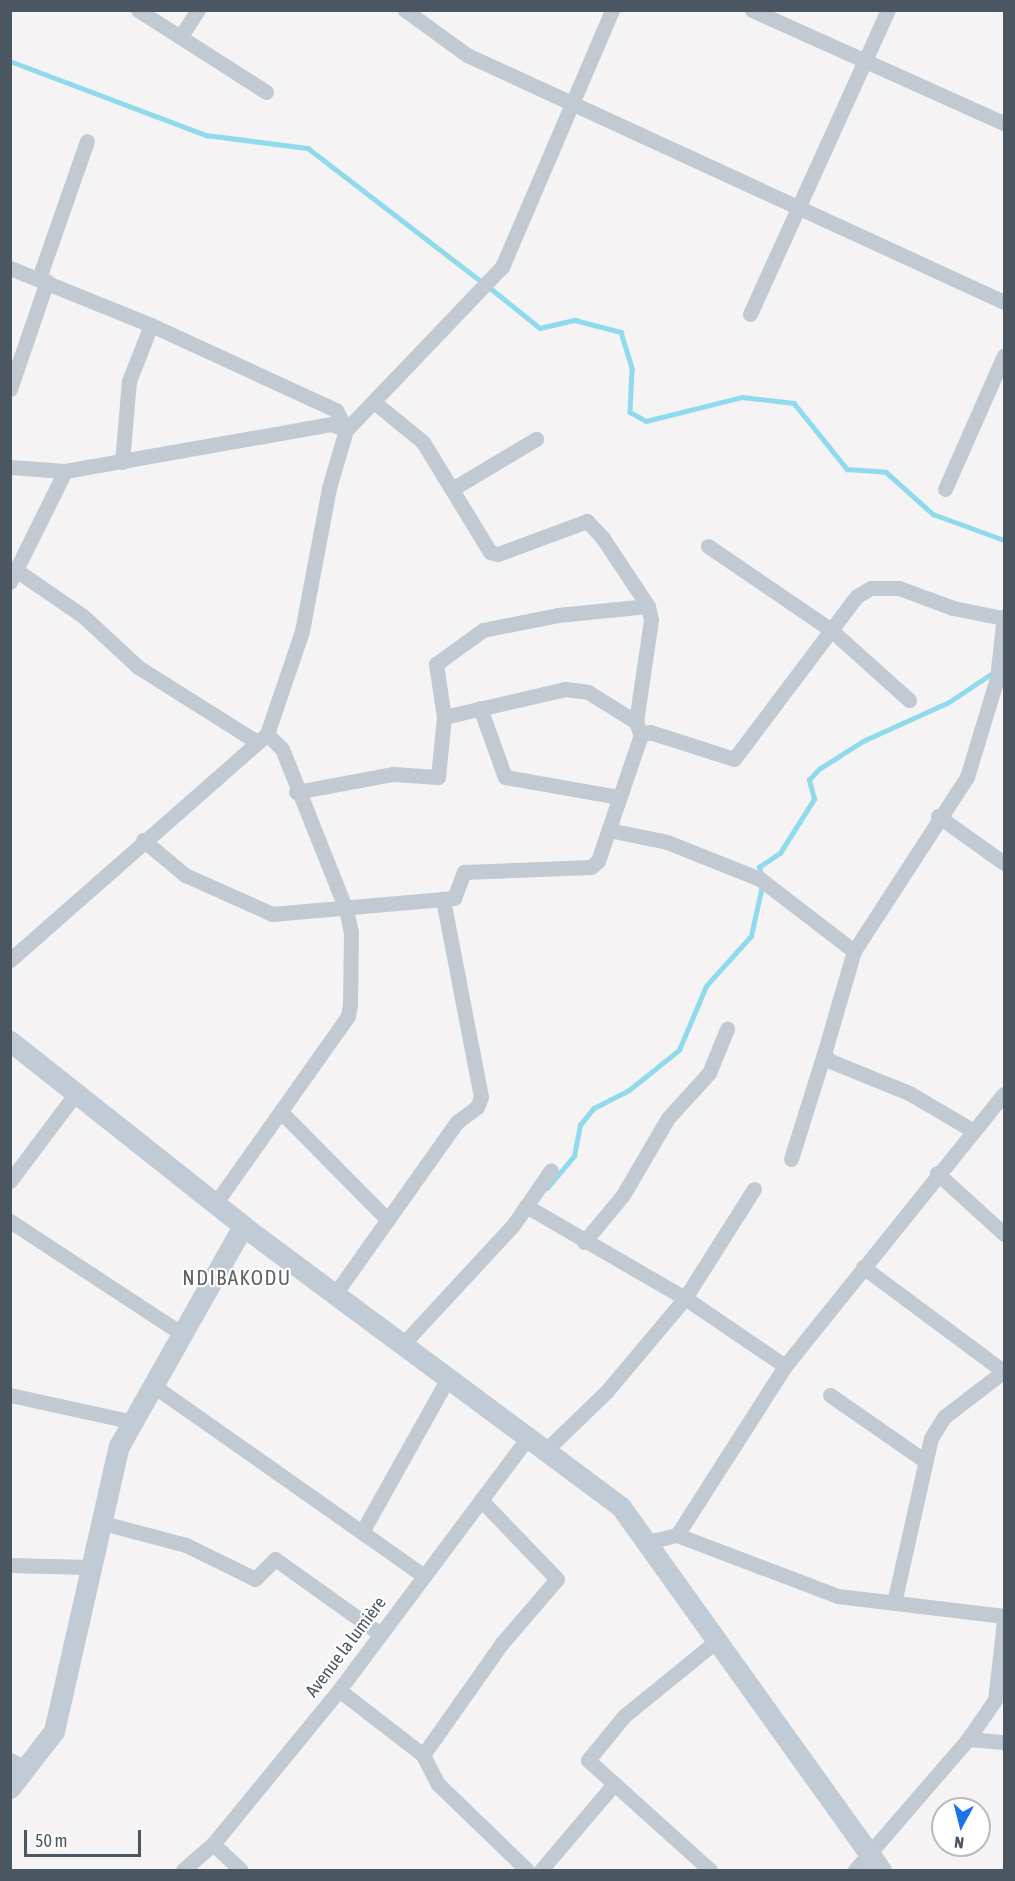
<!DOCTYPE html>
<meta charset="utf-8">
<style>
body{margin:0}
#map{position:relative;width:1015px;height:1881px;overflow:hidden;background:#f5f3f3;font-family:"Asap Condensed",sans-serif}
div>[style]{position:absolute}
.stream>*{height:4.5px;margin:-2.25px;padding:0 2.25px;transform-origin:2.25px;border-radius:2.25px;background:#90daee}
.street>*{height:15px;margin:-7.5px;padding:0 7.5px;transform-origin:7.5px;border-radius:7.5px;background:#c1cad2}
.secondary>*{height:21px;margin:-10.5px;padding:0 10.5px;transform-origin:10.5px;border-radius:10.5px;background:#c1cbd6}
span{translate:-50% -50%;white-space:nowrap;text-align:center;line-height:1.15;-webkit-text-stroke:4.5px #fff;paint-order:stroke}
.street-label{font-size:18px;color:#4a5661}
.quarter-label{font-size:21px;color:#5f6368;letter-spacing:1.5px}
.frame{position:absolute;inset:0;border:12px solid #4a5661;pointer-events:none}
.north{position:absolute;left:931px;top:1797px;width:60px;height:60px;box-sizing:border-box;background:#fff;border:2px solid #b7bbc0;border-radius:50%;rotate:187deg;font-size:16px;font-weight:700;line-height:24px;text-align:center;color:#4a5661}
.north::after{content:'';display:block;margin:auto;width:21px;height:27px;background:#1a73e8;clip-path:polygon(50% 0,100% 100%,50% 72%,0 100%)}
.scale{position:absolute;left:24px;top:1830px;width:117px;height:27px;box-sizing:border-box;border:3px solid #4a5661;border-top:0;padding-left:8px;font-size:18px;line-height:21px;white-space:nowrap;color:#4a5661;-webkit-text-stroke:4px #fff;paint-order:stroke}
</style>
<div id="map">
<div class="stream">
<i style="left:10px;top:61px;width:210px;rotate:20.7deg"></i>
<i style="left:206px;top:135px;width:103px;rotate:7.3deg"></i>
<i style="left:308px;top:148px;width:220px;rotate:37.6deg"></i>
<i style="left:489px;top:287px;width:65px;rotate:38.8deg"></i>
<i style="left:540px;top:328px;width:36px;rotate:-13deg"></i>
<i style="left:575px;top:320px;width:48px;rotate:14.6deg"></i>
<i style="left:621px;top:332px;width:39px;rotate:73deg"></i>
<i style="left:632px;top:369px;width:43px;rotate:92.7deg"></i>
<i style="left:630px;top:412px;width:18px;rotate:29deg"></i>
<i style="left:646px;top:421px;width:99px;rotate:-14deg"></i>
<i style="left:742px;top:397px;width:52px;rotate:6.6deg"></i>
<i style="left:794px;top:403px;width:85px;rotate:51.2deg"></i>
<i style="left:847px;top:469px;width:39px;rotate:4deg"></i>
<i style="left:886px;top:472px;width:63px;rotate:41.8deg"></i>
<i style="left:933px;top:514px;width:76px;rotate:20.1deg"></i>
<i style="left:761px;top:875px;width:8px;rotate:-104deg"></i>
<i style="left:759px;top:867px;width:25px;rotate:-34deg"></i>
<i style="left:780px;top:853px;width:64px;rotate:-57.8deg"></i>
<i style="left:814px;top:799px;width:20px;rotate:-105deg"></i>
<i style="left:809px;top:780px;width:15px;rotate:-48deg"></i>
<i style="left:819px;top:769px;width:52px;rotate:-32.5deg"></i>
<i style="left:863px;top:741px;width:94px;rotate:-24.4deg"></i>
<i style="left:949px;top:702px;width:54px;rotate:-33.7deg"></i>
<i style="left:547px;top:1188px;width:42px;rotate:-49.8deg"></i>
<i style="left:574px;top:1156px;width:32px;rotate:-79deg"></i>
<i style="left:580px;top:1125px;width:22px;rotate:-51deg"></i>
<i style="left:594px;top:1108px;width:39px;rotate:-27deg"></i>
<i style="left:629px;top:1090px;width:64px;rotate:-38.7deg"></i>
<i style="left:679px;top:1050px;width:69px;rotate:-67.1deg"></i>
<i style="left:706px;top:986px;width:67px;rotate:-48deg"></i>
<i style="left:751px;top:936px;width:51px;rotate:-77.6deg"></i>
</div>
<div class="street">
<i style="left:138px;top:10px;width:152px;rotate:32.6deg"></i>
<i style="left:405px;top:10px;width:77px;rotate:36deg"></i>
<i style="left:467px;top:55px;width:591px;rotate:24.7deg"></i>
<i style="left:752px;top:10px;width:276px;rotate:24.2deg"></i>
<i style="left:181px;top:36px;width:31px;rotate:-57deg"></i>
<i style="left:10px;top:268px;width:152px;rotate:22deg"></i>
<i style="left:151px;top:325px;width:204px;rotate:24.7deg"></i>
<i style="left:336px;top:410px;width:22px;rotate:63deg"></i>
<i style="left:39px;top:278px;width:145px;rotate:-70.7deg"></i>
<i style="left:750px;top:314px;width:334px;rotate:-65.6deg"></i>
<i style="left:10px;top:389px;width:114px;rotate:-71.1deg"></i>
<i style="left:374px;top:402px;width:63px;rotate:39.2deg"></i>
<i style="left:423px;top:442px;width:129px;rotate:58.7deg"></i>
<i style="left:490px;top:552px;width:8px;rotate:14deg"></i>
<i style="left:498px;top:554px;width:95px;rotate:-20.3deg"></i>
<i style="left:587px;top:521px;width:22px;rotate:47deg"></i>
<i style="left:602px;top:537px;width:83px;rotate:56.3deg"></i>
<i style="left:648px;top:606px;width:14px;rotate:78deg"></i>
<i style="left:651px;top:620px;width:103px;rotate:98.4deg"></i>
<i style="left:636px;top:722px;width:14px;rotate:69deg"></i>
<i style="left:122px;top:462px;width:81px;rotate:-85.1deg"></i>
<i style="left:129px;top:381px;width:60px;rotate:-68.6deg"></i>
<i style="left:10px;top:467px;width:55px;rotate:4.2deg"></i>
<i style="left:65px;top:471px;width:271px;rotate:-10deg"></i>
<i style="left:332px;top:424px;width:15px;rotate:23deg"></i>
<i style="left:452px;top:489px;width:98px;rotate:-30.8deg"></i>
<i style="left:945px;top:489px;width:146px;rotate:-66.2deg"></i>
<i style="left:708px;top:546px;width:149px;rotate:34.3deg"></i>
<i style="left:831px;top:630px;width:105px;rotate:41.9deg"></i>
<i style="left:16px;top:570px;width:81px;rotate:34.5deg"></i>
<i style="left:83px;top:616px;width:75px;rotate:42.8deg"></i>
<i style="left:138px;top:667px;width:141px;rotate:32.2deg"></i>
<i style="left:10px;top:582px;width:124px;rotate:-63.6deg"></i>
<i style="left:480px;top:708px;width:73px;rotate:70.1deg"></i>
<i style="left:505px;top:777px;width:116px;rotate:10deg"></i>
<i style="left:444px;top:717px;width:54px;rotate:-98.6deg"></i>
<i style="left:436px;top:664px;width:58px;rotate:-35.9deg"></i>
<i style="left:483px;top:630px;width:76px;rotate:-11.3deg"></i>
<i style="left:558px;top:615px;width:90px;rotate:-5.7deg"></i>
<i style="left:296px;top:792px;width:99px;rotate:-10.5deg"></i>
<i style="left:393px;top:774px;width:45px;rotate:3.8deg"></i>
<i style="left:438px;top:777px;width:60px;rotate:-84.3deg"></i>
<i style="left:444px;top:717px;width:124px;rotate:-13deg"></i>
<i style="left:565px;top:689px;width:23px;rotate:7deg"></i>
<i style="left:588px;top:692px;width:57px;rotate:32deg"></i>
<i style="left:938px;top:816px;width:81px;rotate:35.5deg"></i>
<i style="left:609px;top:830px;width:59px;rotate:11.7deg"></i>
<i style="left:667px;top:842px;width:100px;rotate:21.7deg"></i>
<i style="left:760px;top:879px;width:118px;rotate:37.5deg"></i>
<i style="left:143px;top:840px;width:55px;rotate:39.8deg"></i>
<i style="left:185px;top:875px;width:95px;rotate:24.1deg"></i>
<i style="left:272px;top:914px;width:183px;rotate:-5deg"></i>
<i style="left:454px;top:898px;width:28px;rotate:-69deg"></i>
<i style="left:464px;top:872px;width:127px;rotate:-2.3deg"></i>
<i style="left:591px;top:867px;width:9px;rotate:-41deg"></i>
<i style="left:598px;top:861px;width:133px;rotate:-71.2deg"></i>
<i style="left:641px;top:735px;width:9px;rotate:-18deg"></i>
<i style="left:650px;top:732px;width:88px;rotate:17.8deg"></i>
<i style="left:734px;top:759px;width:204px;rotate:-53deg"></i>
<i style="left:857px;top:596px;width:16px;rotate:-30deg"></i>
<i style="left:871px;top:588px;width:28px"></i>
<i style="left:899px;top:588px;width:58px;rotate:20.3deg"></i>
<i style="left:953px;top:608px;width:51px;rotate:11.3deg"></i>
<i style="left:10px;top:960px;width:342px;rotate:-41.3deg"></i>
<i style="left:267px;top:734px;width:109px;rotate:-71.2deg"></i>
<i style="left:302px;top:631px;width:146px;rotate:-79.3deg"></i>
<i style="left:329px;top:488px;width:60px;rotate:-73.7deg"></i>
<i style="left:346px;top:430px;width:226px;rotate:-46.3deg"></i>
<i style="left:502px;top:267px;width:280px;rotate:-66.8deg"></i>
<i style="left:281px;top:1112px;width:152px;rotate:45.3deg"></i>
<i style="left:972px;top:1130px;width:73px;rotate:-149.6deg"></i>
<i style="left:909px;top:1093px;width:85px;rotate:-157.9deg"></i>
<i style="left:830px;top:1061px;width:9px;rotate:-131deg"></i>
<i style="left:824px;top:1054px;width:107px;rotate:-73.8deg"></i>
<i style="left:854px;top:951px;width:207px;rotate:-57deg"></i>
<i style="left:967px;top:777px;width:103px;rotate:-73.1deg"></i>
<i style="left:997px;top:678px;width:62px;rotate:-83.6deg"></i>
<i style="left:791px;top:1159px;width:110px;rotate:-72.6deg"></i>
<i style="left:937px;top:1173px;width:91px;rotate:42.3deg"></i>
<i style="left:10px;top:1181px;width:110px;rotate:-53.1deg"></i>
<i style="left:215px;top:1204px;width:230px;rotate:-54.7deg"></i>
<i style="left:348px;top:1016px;width:11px;rotate:-80deg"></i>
<i style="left:350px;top:1005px;width:73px;rotate:-89.2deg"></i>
<i style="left:351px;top:932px;width:26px;rotate:-103deg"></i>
<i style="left:345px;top:907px;width:170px;rotate:-111.7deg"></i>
<i style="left:282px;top:749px;width:21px;rotate:-135deg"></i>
<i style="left:526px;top:1206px;width:184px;rotate:30.1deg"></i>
<i style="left:685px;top:1298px;width:121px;rotate:34.2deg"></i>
<i style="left:10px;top:1221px;width:206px;rotate:33.3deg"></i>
<i style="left:584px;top:1242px;width:61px;rotate:-50.3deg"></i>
<i style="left:623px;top:1195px;width:89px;rotate:-59.7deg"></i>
<i style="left:668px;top:1118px;width:61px;rotate:-47.7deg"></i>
<i style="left:709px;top:1073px;width:48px;rotate:-67.8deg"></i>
<i style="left:863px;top:1267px;width:174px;rotate:36.6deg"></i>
<i style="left:335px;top:1294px;width:211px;rotate:-54.7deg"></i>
<i style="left:457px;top:1122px;width:25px;rotate:-37deg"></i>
<i style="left:477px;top:1107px;width:11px;rotate:-68deg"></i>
<i style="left:481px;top:1097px;width:202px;rotate:-100.9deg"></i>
<i style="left:403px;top:1344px;width:163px;rotate:-47.2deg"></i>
<i style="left:514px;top:1224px;width:65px;rotate:-55.6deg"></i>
<i style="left:151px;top:1384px;width:334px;rotate:35.1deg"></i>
<i style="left:10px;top:1395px;width:122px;rotate:12.3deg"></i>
<i style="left:830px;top:1395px;width:116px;rotate:34.8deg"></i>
<i style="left:546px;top:1450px;width:85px;rotate:-44deg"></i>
<i style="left:607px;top:1391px;width:121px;rotate:-50deg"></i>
<i style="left:685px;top:1298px;width:129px;rotate:-57.7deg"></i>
<i style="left:99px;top:1522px;width:90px;rotate:14.8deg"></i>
<i style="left:186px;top:1545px;width:77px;rotate:26.2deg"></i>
<i style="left:255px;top:1579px;width:28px;rotate:-45deg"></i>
<i style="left:275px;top:1559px;width:129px;rotate:35.5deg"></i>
<i style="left:362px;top:1532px;width:176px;rotate:-60.8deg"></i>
<i style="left:677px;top:1535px;width:201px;rotate:-57.4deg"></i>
<i style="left:785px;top:1366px;width:349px;rotate:-51.2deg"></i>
<i style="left:644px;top:1543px;width:34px;rotate:-14deg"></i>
<i style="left:677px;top:1535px;width:172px;rotate:20.8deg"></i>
<i style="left:838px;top:1596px;width:167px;rotate:6.9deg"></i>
<i style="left:10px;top:1565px;width:79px;rotate:1.5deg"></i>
<i style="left:894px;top:1603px;width:169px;rotate:-77.4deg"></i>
<i style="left:931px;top:1438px;width:25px;rotate:-58deg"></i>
<i style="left:944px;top:1417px;width:76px;rotate:-37.5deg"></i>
<i style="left:339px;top:1690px;width:106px;rotate:37.7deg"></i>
<i style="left:423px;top:1755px;width:33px;rotate:63deg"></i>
<i style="left:438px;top:1784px;width:124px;rotate:44deg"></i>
<i style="left:968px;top:1739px;width:36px;rotate:5deg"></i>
<i style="left:423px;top:1755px;width:137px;rotate:-54.8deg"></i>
<i style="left:502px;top:1643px;width:84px;rotate:-49.3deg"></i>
<i style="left:557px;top:1579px;width:110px;rotate:-133.9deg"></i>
<i style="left:10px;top:1760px;width:18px;rotate:27deg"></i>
<i style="left:213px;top:1844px;width:38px;rotate:43deg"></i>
<i style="left:183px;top:1870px;width:40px;rotate:-41deg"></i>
<i style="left:213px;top:1844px;width:199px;rotate:-50.7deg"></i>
<i style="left:339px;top:1690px;width:316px;rotate:-53.2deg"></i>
<i style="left:541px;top:1870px;width:113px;rotate:-49.7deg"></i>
<i style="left:710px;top:1870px;width:164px;rotate:-138deg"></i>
<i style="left:588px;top:1760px;width:57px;rotate:-50.7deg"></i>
<i style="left:624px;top:1716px;width:117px;rotate:-39.1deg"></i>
<i style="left:855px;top:1870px;width:173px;rotate:-49.2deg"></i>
<i style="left:968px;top:1739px;width:47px;rotate:-55.3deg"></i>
<i style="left:995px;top:1700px;width:80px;rotate:-83.5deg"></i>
</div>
<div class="secondary">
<i style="left:10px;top:1041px;width:298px;rotate:38.4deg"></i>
<i style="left:243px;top:1226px;width:471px;rotate:36.6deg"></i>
<i style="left:621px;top:1507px;width:447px;rotate:54.4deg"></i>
<i style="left:10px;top:1788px;width:72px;rotate:-52.3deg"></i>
<i style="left:54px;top:1731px;width:292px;rotate:-77.2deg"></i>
<i style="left:119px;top:1446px;width:253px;rotate:-60.6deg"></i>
</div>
<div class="street-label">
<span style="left:346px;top:1647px;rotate:-53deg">Avenue la lumière</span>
</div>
<div class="quarter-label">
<span style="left:237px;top:1277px">NDIBAKODU</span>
</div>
<div class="frame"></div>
<div class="north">N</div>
<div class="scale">50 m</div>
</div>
